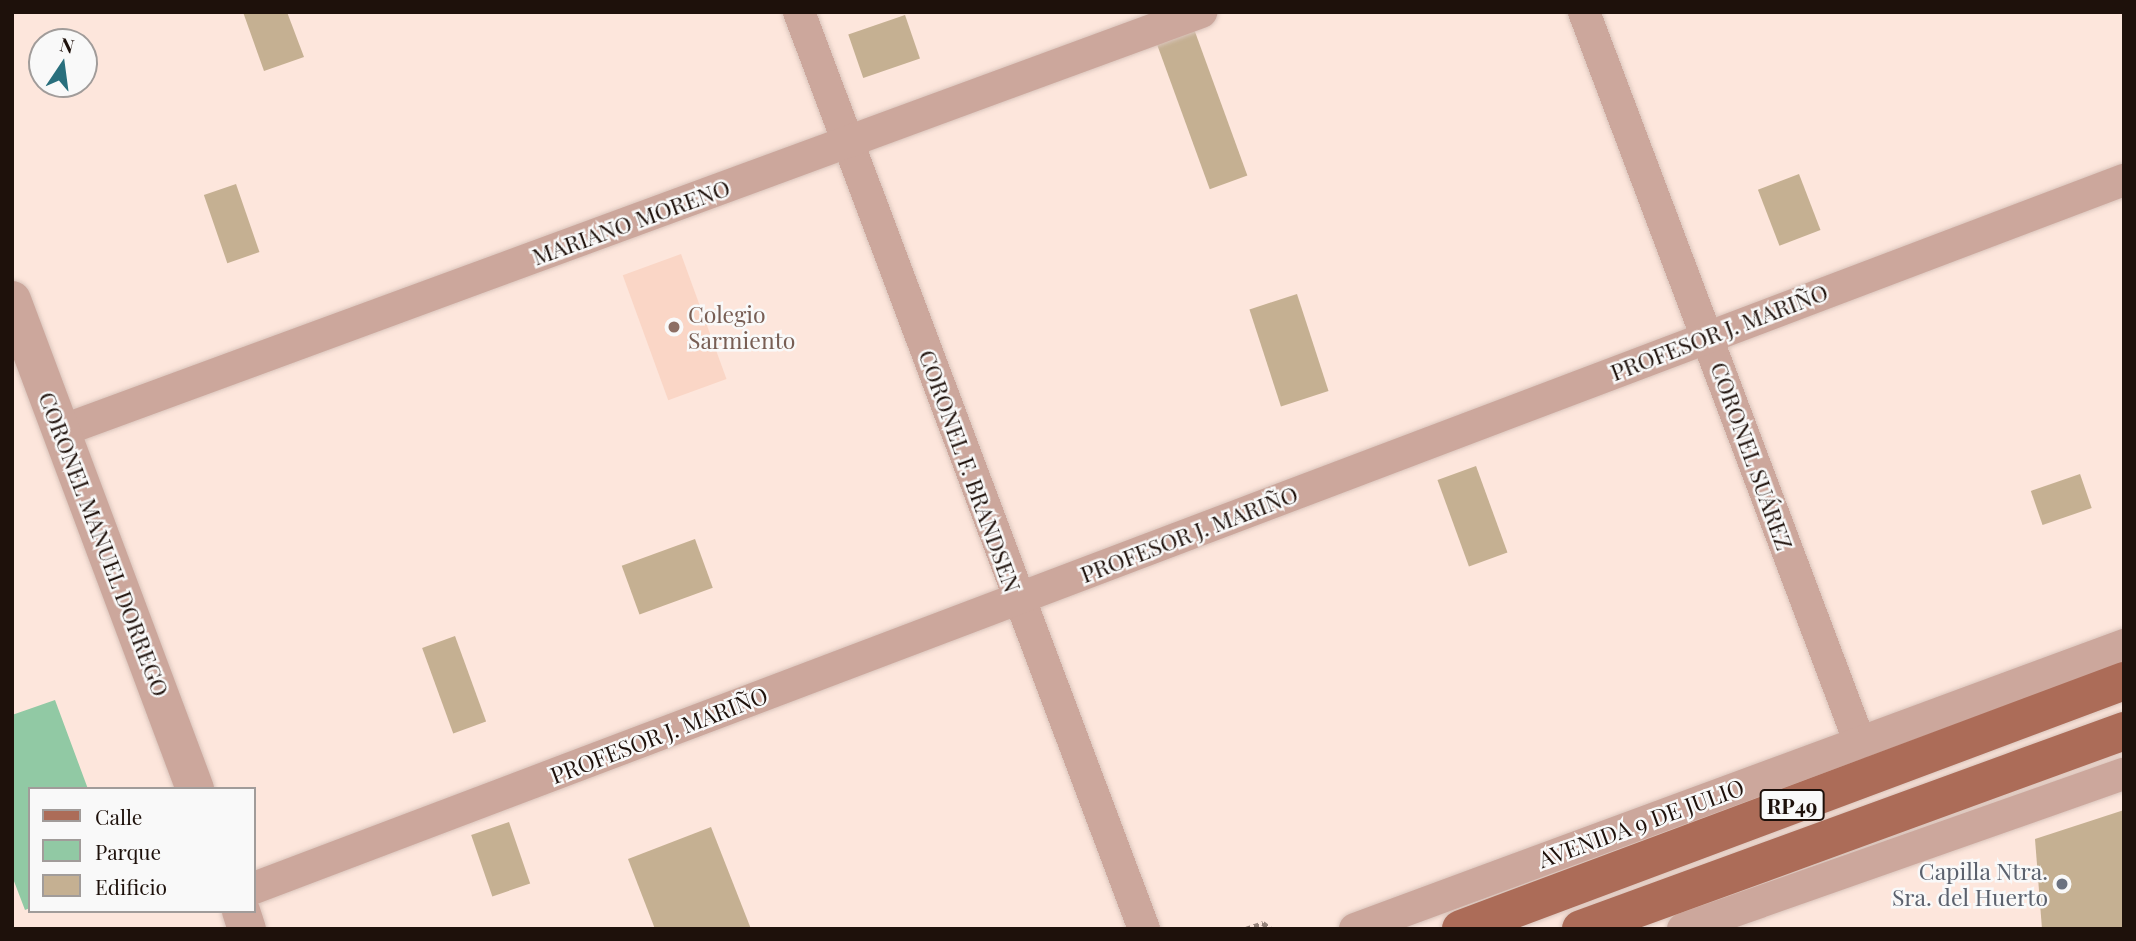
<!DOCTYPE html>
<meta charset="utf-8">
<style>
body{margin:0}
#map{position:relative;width:2136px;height:941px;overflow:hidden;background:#fde6dc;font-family:"Playfair Display",serif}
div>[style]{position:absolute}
.built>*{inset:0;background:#fad6c6;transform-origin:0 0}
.green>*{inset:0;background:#91c9a4}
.building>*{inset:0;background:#c5b092;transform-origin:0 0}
.path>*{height:4.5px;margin-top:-2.25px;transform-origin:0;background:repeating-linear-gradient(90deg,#96837b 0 5px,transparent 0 8.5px)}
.roads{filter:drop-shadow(0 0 2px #d9c4bb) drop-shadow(0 0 2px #d9c4bb)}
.minor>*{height:32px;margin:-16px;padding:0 16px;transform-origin:16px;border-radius:16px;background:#cca79c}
.tertiary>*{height:38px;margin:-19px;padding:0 19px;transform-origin:19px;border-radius:19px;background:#cca79c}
.primary>*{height:38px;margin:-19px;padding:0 19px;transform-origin:19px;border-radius:19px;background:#ac6c58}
.dots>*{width:19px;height:19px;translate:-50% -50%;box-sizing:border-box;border:4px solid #f9f9f9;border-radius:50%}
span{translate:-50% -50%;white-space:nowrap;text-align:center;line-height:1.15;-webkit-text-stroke:5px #f9f9f9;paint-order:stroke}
.shield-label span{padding:2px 5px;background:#f9f9f9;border:2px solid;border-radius:5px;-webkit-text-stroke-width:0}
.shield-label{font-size:21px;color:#1e110b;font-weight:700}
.street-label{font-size:23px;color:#1e110b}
.education-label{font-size:23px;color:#785e54}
.left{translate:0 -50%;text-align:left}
.worship-label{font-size:23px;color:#5b616d}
.right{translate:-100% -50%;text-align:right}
.frame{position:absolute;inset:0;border:14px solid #1e110b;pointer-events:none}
.legend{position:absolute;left:28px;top:787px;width:228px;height:126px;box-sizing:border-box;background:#f9f9f9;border:2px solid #a19c9a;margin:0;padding:9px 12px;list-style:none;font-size:21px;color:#1e110b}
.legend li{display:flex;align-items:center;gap:14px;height:35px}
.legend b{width:35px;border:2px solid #a19c9a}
.north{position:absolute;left:28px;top:28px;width:70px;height:70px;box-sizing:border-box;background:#f9f9f9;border:2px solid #a19c9a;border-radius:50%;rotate:13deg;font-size:19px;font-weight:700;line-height:28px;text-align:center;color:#1e110b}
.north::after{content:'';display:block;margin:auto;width:24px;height:32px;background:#296f7d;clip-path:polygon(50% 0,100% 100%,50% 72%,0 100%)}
</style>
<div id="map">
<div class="built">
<i style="left:681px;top:254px;width:133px;height:62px;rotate:70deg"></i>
</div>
<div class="green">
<i style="clip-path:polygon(55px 700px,88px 789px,30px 789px,30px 908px,25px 910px,12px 876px,12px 715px)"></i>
</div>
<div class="building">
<i style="clip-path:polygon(243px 12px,287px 12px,304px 57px,264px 71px)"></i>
<i style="left:905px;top:15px;width:46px;height:60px;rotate:71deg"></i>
<i style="left:1194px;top:29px;width:156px;height:40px;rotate:70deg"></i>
<i style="left:1799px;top:174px;width:60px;height:44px;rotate:69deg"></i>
<i style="left:236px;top:184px;width:72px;height:34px;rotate:71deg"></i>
<i style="left:1297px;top:294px;width:102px;height:50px;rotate:72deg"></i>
<i style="left:1476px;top:466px;width:92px;height:41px;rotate:70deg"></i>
<i style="left:2080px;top:474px;width:36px;height:52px;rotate:71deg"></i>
<i style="left:695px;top:539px;width:52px;height:78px;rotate:70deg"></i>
<i style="left:455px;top:636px;width:91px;height:35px;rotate:70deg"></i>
<i style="clip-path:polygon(2124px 810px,2124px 929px,2042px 929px,2035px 839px)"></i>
<i style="left:509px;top:822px;width:65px;height:40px;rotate:71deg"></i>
<i style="clip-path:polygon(711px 827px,751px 929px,655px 929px,628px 859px)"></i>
</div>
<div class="path">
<i style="left:1246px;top:929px;width:18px;rotate:-19deg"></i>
<i style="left:1263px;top:923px;width:10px;rotate:37deg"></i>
</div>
<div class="roads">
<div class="minor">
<i style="left:799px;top:12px;width:980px;rotate:69.38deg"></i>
<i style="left:1584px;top:12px;width:781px;rotate:69.32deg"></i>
<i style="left:61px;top:431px;width:1215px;rotate:-20.18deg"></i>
<i style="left:254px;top:888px;width:2000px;rotate:-20.74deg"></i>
<i style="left:1355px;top:929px;width:820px;rotate:-20.27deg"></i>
<i style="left:1683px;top:929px;width:467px;rotate:-19.4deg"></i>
</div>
<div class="tertiary">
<i style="left:12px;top:300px;width:522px;rotate:69.48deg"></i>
<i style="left:241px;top:911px;width:19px;rotate:72deg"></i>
</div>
<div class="primary">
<i style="left:1461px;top:929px;width:708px;rotate:-20.51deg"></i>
<i style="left:1581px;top:929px;width:578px;rotate:-20.03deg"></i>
</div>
</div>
<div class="dots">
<i style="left:674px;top:327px;background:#8d6e63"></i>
<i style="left:2062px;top:884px;background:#6b7280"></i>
</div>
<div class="shield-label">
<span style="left:1792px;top:805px">RP49</span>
</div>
<div class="street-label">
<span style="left:631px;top:222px;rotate:-20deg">MARIANO MORENO</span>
<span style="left:1719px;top:332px;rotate:-21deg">PROFESOR J. MARIÑO</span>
<span style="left:1752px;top:456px;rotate:70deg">CORONEL SUÁREZ</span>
<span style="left:970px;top:471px;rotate:70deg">CORONEL F. BRANDSEN</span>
<span style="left:1189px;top:534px;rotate:-21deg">PROFESOR J. MARIÑO</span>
<span style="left:104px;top:544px;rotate:69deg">CORONEL MANUEL DORREGO</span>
<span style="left:659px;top:735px;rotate:-21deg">PROFESOR J. MARIÑO</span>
<span style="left:1641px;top:823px;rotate:-20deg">AVENIDA 9 DE JULIO</span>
</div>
<div class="education-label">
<span class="left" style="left:688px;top:327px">Colegio<br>Sarmiento</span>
</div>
<div class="worship-label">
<span class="right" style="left:2048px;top:884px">Capilla Ntra.<br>Sra. del Huerto</span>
</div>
<div class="frame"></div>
<ul class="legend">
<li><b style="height:9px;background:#ac6c58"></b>Calle</li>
<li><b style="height:19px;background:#91c9a4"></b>Parque</li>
<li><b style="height:19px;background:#c5b092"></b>Edificio</li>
</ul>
<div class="north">N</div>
</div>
